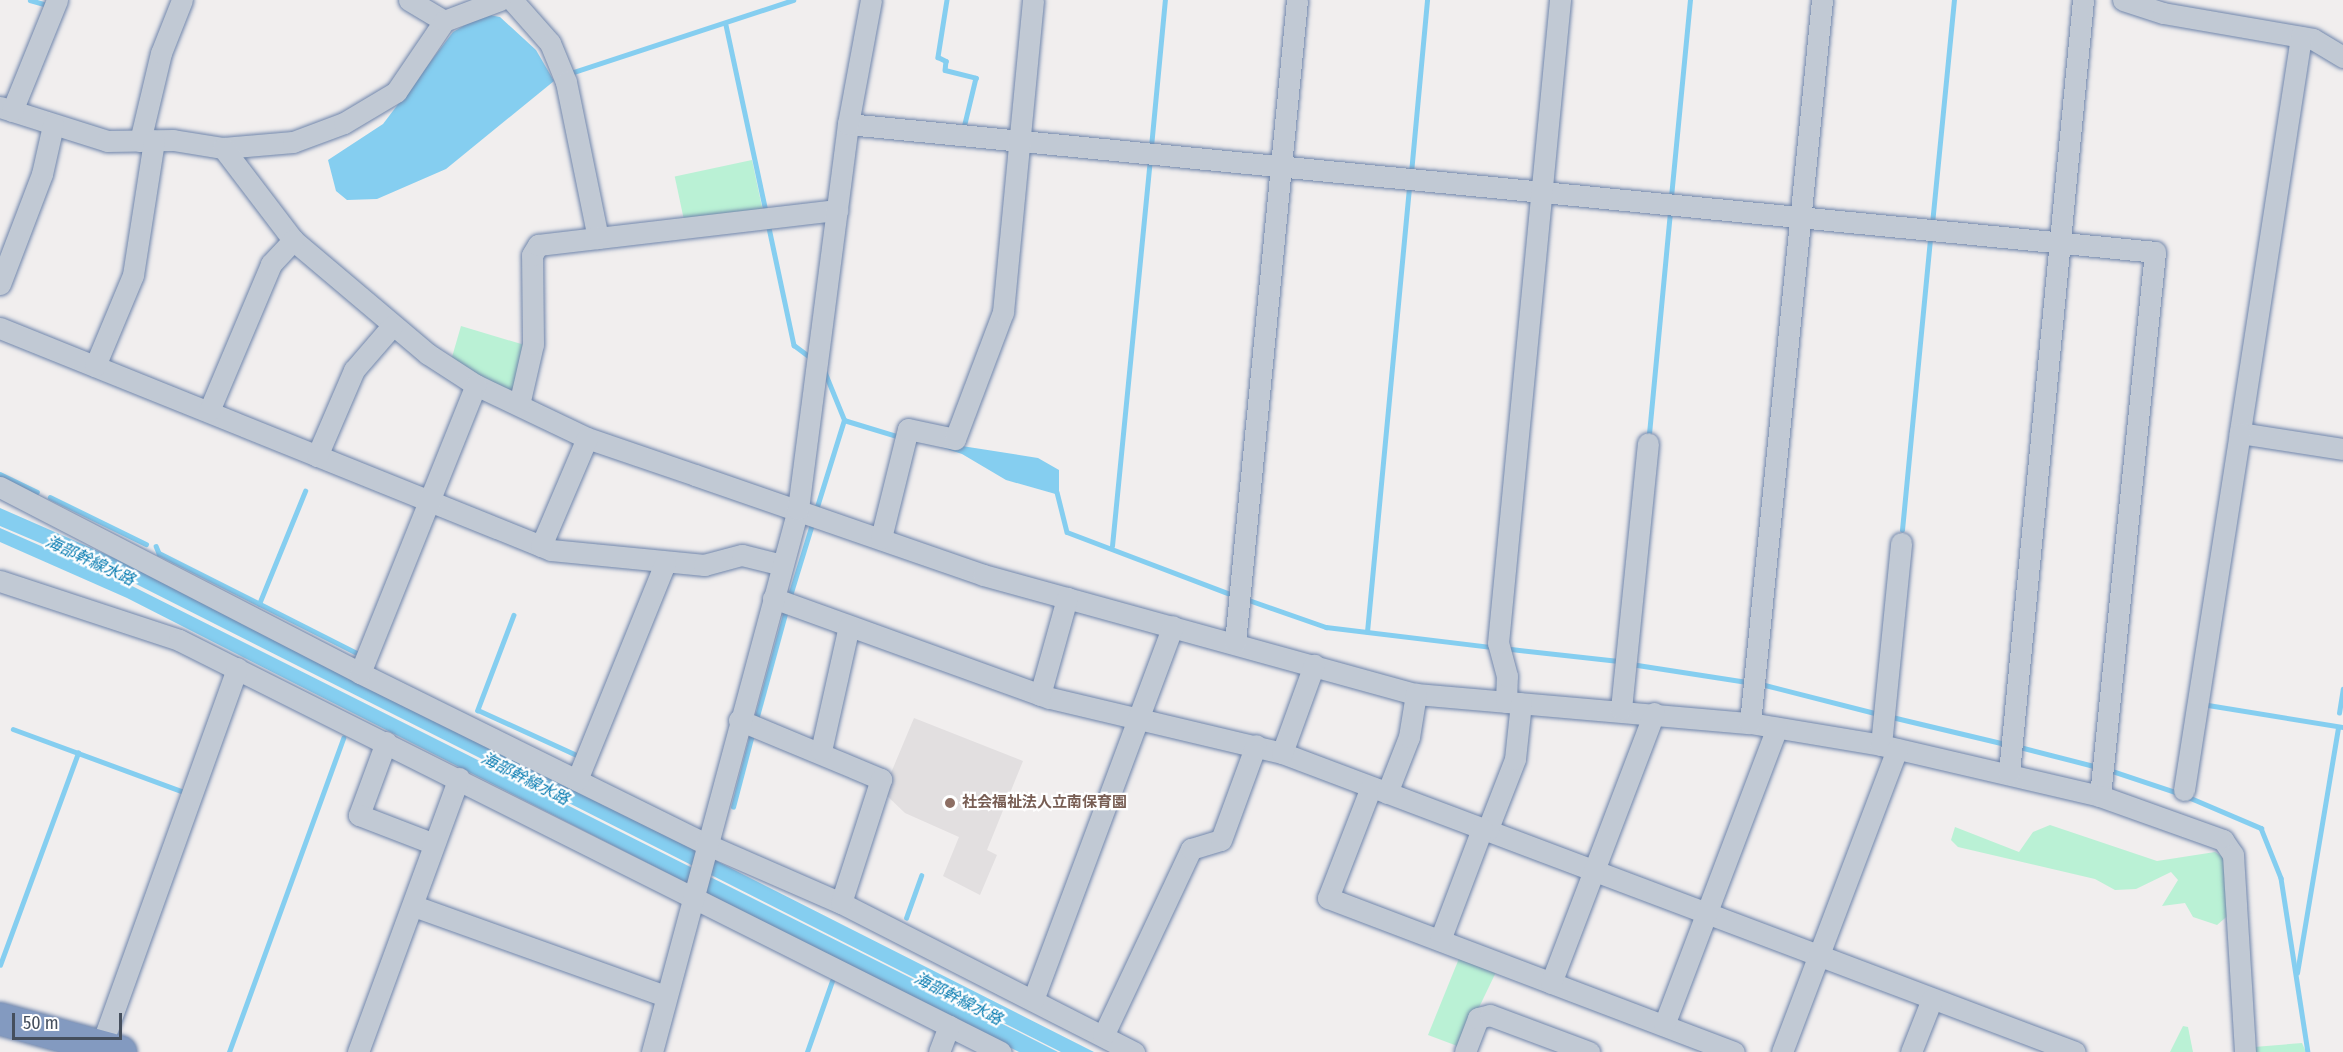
<!DOCTYPE html>
<meta charset="utf-8">
<style>
body{margin:0}
#map{position:relative;width:2343px;height:1052px;overflow:hidden;background:#f1eeee;font-family:"Fira Sans Condensed","Noto Sans JP",sans-serif}
div>[style]{position:absolute}
.education>*{inset:0;background:#e2dfe0}
.green>*{inset:0;background:#baf1d5;transform-origin:0 0}
.water>*{inset:0;background:#85cef0}
.stream>*{height:4.5px;margin:-2.25px;padding:0 2.25px;transform-origin:2.25px;border-radius:2.25px;background:#85cef0}
.roads{filter:drop-shadow(0 0 2px #6f85ab) drop-shadow(0 0 2px #6f85ab)}
.minor>*{height:21px;margin:-10.5px;padding:0 10.5px;transform-origin:10.5px;border-radius:10.5px;background:#c1c9d4}
.highway>*{height:32px;margin:-16px;padding:0 16px;transform-origin:16px;border-radius:16px;background:#839ac0}
.dots>*{width:16px;height:16px;translate:-50% -50%;box-sizing:border-box;border:3px solid #fff;border-radius:50%}
span{translate:-50% -50%;white-space:nowrap;text-align:center;line-height:1.15;-webkit-text-stroke:4.5px #fff;paint-order:stroke}
.education-label{font-size:15px;color:#785e54;font-weight:700}
.left{translate:0 -50%;text-align:left}
.water-label{font-size:16px;color:#057ab0;font-style:italic}
.scale{position:absolute;left:12px;top:1013px;width:110px;height:27px;box-sizing:border-box;border:3px solid #454f5d;border-top:0;padding-left:8px;font-size:18px;line-height:21px;white-space:nowrap;color:#454f5d;-webkit-text-stroke:4px #fff;paint-order:stroke}
</style>
<div id="map">
<div class="education">
<i style="clip-path:polygon(914px 718px,1023px 761px,987px 850px,997px 855px,980px 895px,943px 876px,959px 837px,905px 813px,883px 792px)"></i>
</div>
<div class="green">
<i style="left:752px;top:160px;width:55px;height:79px;rotate:78deg"></i>
<i style="clip-path:polygon(461px 326px,528px 346px,516px 398px,450px 364px)"></i>
<i style="clip-path:polygon(2050px 825px,2157px 861px,2215px 852px,2223px 857px,2231px 913px,2217px 925px,2193px 917px,2185px 903px,2162px 906px,2178px 880px,2171px 872px,2136px 889px,2115px 890px,2095px 879px,1958px 847px,1951px 840px,1955px 827px,2019px 852px,2033px 832px)"></i>
<i style="clip-path:polygon(1460px 956px,1497px 970px,1460px 1047px,1428px 1035px)"></i>
<i style="clip-path:polygon(2183px 1026px,2188px 1027px,2193px 1052px,2170px 1052px)"></i>
<i style="clip-path:polygon(2302px 1043px,2306px 1052px,2252px 1052px,2254px 1047px)"></i>
</div>
<div class="water">
<i style="clip-path:polygon(484px 14px,500px 17px,536px 50px,554px 81px,446px 169px,377px 199px,347px 200px,336px 191px,328px 160px,383px 124px,453px 32px)"></i>
<i style="clip-path:polygon(917px 439px,1038px 458px,1059px 470px,1059px 495px,1006px 480px,962px 454px)"></i>
<i style="clip-path:polygon(0 508px,137px 568px,1094px 1052px,1061px 1052px,132px 582px,0 526px)"></i>
<i style="clip-path:polygon(0 528px,130px 585px,1058px 1052px,1019px 1052px,127px 598px,0 542px)"></i>
</div>
<div class="stream">
<i style="left:30px;top:0;width:18px;rotate:16deg"></i>
<i style="left:947px;top:0;width:58px;rotate:99deg"></i>
<i style="left:938px;top:57px;width:9px;rotate:27deg"></i>
<i style="left:946px;top:61px;width:9px;rotate:96deg"></i>
<i style="left:945px;top:70px;width:32px;rotate:14deg"></i>
<i style="left:976px;top:78px;width:51px;rotate:103.5deg"></i>
<i style="left:726px;top:25px;width:191px;rotate:77.9deg"></i>
<i style="left:568px;top:74px;width:237px;rotate:-18.2deg"></i>
<i style="left:1151px;top:147px;width:148px;rotate:-84.6deg"></i>
<i style="left:1411px;top:173px;width:174px;rotate:-84.7deg"></i>
<i style="left:1671px;top:197px;width:198px;rotate:-84.5deg"></i>
<i style="left:768px;top:223px;width:125px;rotate:78deg"></i>
<i style="left:794px;top:345px;width:20px;rotate:37deg"></i>
<i style="left:1932px;top:224px;width:225px;rotate:-84.4deg"></i>
<i style="left:844px;top:420px;width:55px;rotate:16.8deg"></i>
<i style="left:1649px;top:434px;width:223px;rotate:-84.6deg"></i>
<i style="left:0;top:474px;width:41px;rotate:25.9deg"></i>
<i style="left:1057px;top:492px;width:41px;rotate:76deg"></i>
<i style="left:1067px;top:532px;width:178px;rotate:20.8deg"></i>
<i style="left:50px;top:497px;width:107px;rotate:26.1deg"></i>
<i style="left:816px;top:510px;width:94px;rotate:-72.7deg"></i>
<i style="left:844px;top:420px;width:53px;rotate:-112.2deg"></i>
<i style="left:1902px;top:530px;width:293px;rotate:-84.5deg"></i>
<i style="left:156px;top:546px;width:8px;rotate:67deg"></i>
<i style="left:159px;top:553px;width:220px;rotate:26.8deg"></i>
<i style="left:1112px;top:546px;width:387px;rotate:-84.4deg"></i>
<i style="left:789px;top:599px;width:82px;rotate:-72.9deg"></i>
<i style="left:1246px;top:599px;width:85px;rotate:19.3deg"></i>
<i style="left:1326px;top:627px;width:167px;rotate:6.9deg"></i>
<i style="left:259px;top:604px;width:122px;rotate:-67.8deg"></i>
<i style="left:514px;top:615px;width:102px;rotate:110.8deg"></i>
<i style="left:478px;top:710px;width:111px;rotate:24.5deg"></i>
<i style="left:1367px;top:632px;width:449px;rotate:-84.6deg"></i>
<i style="left:1511px;top:649px;width:108px;rotate:6.4deg"></i>
<i style="left:1631px;top:664px;width:117px;rotate:8.8deg"></i>
<i style="left:1761px;top:684px;width:122px;rotate:14.3deg"></i>
<i style="left:2208px;top:705px;width:137px;rotate:9.3deg"></i>
<i style="left:2339px;top:713px;width:24px;rotate:-81deg"></i>
<i style="left:1892px;top:717px;width:116px;rotate:13.4deg"></i>
<i style="left:756px;top:720px;width:114px;rotate:-74.7deg"></i>
<i style="left:13px;top:729px;width:185px;rotate:20.2deg"></i>
<i style="left:2016px;top:746px;width:85px;rotate:14.4deg"></i>
<i style="left:2109px;top:770px;width:73px;rotate:18.4deg"></i>
<i style="left:2186px;top:796px;width:82px;rotate:23.1deg"></i>
<i style="left:2261px;top:828px;width:54px;rotate:68.2deg"></i>
<i style="left:2281px;top:878px;width:176px;rotate:81.2deg"></i>
<i style="left:733px;top:807px;width:79px;rotate:-75.3deg"></i>
<i style="left:906px;top:918px;width:45px;rotate:-70.3deg"></i>
<i style="left:0;top:965px;width:226px;rotate:-69.8deg"></i>
<i style="left:2297px;top:973px;width:249px;rotate:-80.5deg"></i>
<i style="left:229px;top:1052px;width:334px;rotate:-70deg"></i>
<i style="left:807px;top:1052px;width:75px;rotate:-70.6deg"></i>
</div>
<div class="roads">
<div class="minor">
<i style="left:409px;top:0;width:41px;rotate:31deg"></i>
<i style="left:512px;top:0;width:57px;rotate:48.5deg"></i>
<i style="left:550px;top:43px;width:42px;rotate:67.7deg"></i>
<i style="left:566px;top:82px;width:159px;rotate:78.4deg"></i>
<i style="left:598px;top:238px;width:241px;rotate:-6.7deg"></i>
<i style="left:2123px;top:0;width:42px;rotate:18deg"></i>
<i style="left:2163px;top:13px;width:152px;rotate:9.8deg"></i>
<i style="left:2313px;top:39px;width:35px;rotate:31deg"></i>
<i style="left:2301px;top:37px;width:401px;rotate:98.8deg"></i>
<i style="left:2240px;top:433px;width:104px;rotate:8.8deg"></i>
<i style="left:0;top:107px;width:112px;rotate:17.6deg"></i>
<i style="left:107px;top:141px;width:66px;rotate:-0.9deg"></i>
<i style="left:173px;top:140px;width:51px;rotate:9.1deg"></i>
<i style="left:223px;top:148px;width:70px;rotate:-4.9deg"></i>
<i style="left:293px;top:142px;width:54px;rotate:-20.4deg"></i>
<i style="left:344px;top:123px;width:61px;rotate:-30.8deg"></i>
<i style="left:396px;top:92px;width:86px;rotate:-55.9deg"></i>
<i style="left:444px;top:21px;width:60px;rotate:-20.6deg"></i>
<i style="left:12px;top:111px;width:120px;rotate:-67.9deg"></i>
<i style="left:848px;top:124px;width:1313px;rotate:5.59deg"></i>
<i style="left:2155px;top:252px;width:547px;rotate:95.77deg"></i>
<i style="left:140px;top:141px;width:90px;rotate:-76.6deg"></i>
<i style="left:161px;top:53px;width:57px;rotate:-68.4deg"></i>
<i style="left:223px;top:148px;width:116px;rotate:52.7deg"></i>
<i style="left:293px;top:240px;width:177px;rotate:40.2deg"></i>
<i style="left:428px;top:354px;width:57px;rotate:32.9deg"></i>
<i style="left:476px;top:385px;width:123px;rotate:25.5deg"></i>
<i style="left:587px;top:438px;width:114px;rotate:18.9deg"></i>
<i style="left:695px;top:475px;width:305px;rotate:19.1deg"></i>
<i style="left:983px;top:575px;width:449px;rotate:15.4deg"></i>
<i style="left:1416px;top:694px;width:335px;rotate:5deg"></i>
<i style="left:1750px;top:723px;width:133px;rotate:9.5deg"></i>
<i style="left:1881px;top:745px;width:225px;rotate:13.1deg"></i>
<i style="left:2100px;top:796px;width:131px;rotate:19.7deg"></i>
<i style="left:2223px;top:840px;width:18px;rotate:56deg"></i>
<i style="left:2233px;top:855px;width:197px;rotate:86.5deg"></i>
<i style="left:0;top:284px;width:118px;rotate:-69.1deg"></i>
<i style="left:42px;top:174px;width:50px;rotate:-77.3deg"></i>
<i style="left:0;top:328px;width:594px;rotate:21.94deg"></i>
<i style="left:551px;top:550px;width:154px;rotate:5.6deg"></i>
<i style="left:704px;top:565px;width:39px;rotate:-15deg"></i>
<i style="left:742px;top:555px;width:41px;rotate:14deg"></i>
<i style="left:95px;top:366px;width:99px;rotate:-67.3deg"></i>
<i style="left:133px;top:275px;width:136px;rotate:-81.1deg"></i>
<i style="left:519px;top:405px;width:63px;rotate:-77.1deg"></i>
<i style="left:533px;top:344px;width:89px;rotate:-90.6deg"></i>
<i style="left:532px;top:255px;width:12px;rotate:-59deg"></i>
<i style="left:538px;top:245px;width:60px;rotate:-6.7deg"></i>
<i style="left:209px;top:411px;width:160px;rotate:-67.1deg"></i>
<i style="left:271px;top:264px;width:33px;rotate:-47deg"></i>
<i style="left:317px;top:456px;width:94px;rotate:-66.7deg"></i>
<i style="left:354px;top:370px;width:58px;rotate:-49.2deg"></i>
<i style="left:0;top:487px;width:405px;rotate:27.3deg"></i>
<i style="left:360px;top:673px;width:386px;rotate:26.3deg"></i>
<i style="left:706px;top:844px;width:147px;rotate:23.6deg"></i>
<i style="left:841px;top:903px;width:329px;rotate:27deg"></i>
<i style="left:881px;top:538px;width:112px;rotate:-76.1deg"></i>
<i style="left:908px;top:429px;width:48px;rotate:12deg"></i>
<i style="left:955px;top:439px;width:136px;rotate:-69.3deg"></i>
<i style="left:1003px;top:312px;width:313px;rotate:-84.5deg"></i>
<i style="left:541px;top:546px;width:117px;rotate:-66.9deg"></i>
<i style="left:0;top:581px;width:188px;rotate:18.2deg"></i>
<i style="left:179px;top:640px;width:919px;rotate:26.62deg"></i>
<i style="left:773px;top:598px;width:294px;rotate:19.9deg"></i>
<i style="left:1050px;top:698px;width:238px;rotate:13.3deg"></i>
<i style="left:1282px;top:753px;width:847px;rotate:20.66deg"></i>
<i style="left:1235px;top:643px;width:646px;rotate:-84.49deg"></i>
<i style="left:360px;top:673px;width:310px;rotate:-68.1deg"></i>
<i style="left:1040px;top:695px;width:101px;rotate:-74.4deg"></i>
<i style="left:1506px;top:702px;width:26px;rotate:-88deg"></i>
<i style="left:1507px;top:676px;width:34px;rotate:-105deg"></i>
<i style="left:1498px;top:643px;width:646px;rotate:-84.49deg"></i>
<i style="left:1621px;top:709px;width:267px;rotate:-84.2deg"></i>
<i style="left:739px;top:720px;width:154px;rotate:22.6deg"></i>
<i style="left:881px;top:779px;width:130px;rotate:107.9deg"></i>
<i style="left:1750px;top:723px;width:727px;rotate:-84.31deg"></i>
<i style="left:386px;top:742px;width:78px;rotate:110.3deg"></i>
<i style="left:359px;top:815px;width:80px;rotate:21.1deg"></i>
<i style="left:1881px;top:745px;width:203px;rotate:-84.3deg"></i>
<i style="left:821px;top:751px;width:128px;rotate:-77.4deg"></i>
<i style="left:1282px;top:753px;width:94px;rotate:-70deg"></i>
<i style="left:2009px;top:773px;width:777px;rotate:-84.53deg"></i>
<i style="left:577px;top:780px;width:234px;rotate:-67.9deg"></i>
<i style="left:1371px;top:787px;width:119px;rotate:111.2deg"></i>
<i style="left:1328px;top:898px;width:434px;rotate:20.8deg"></i>
<i style="left:2184px;top:790px;width:361px;rotate:-81.1deg"></i>
<i style="left:1387px;top:793px;width:60px;rotate:-68.6deg"></i>
<i style="left:1409px;top:737px;width:44px;rotate:-80.8deg"></i>
<i style="left:1487px;top:831px;width:77px;rotate:-68.7deg"></i>
<i style="left:1515px;top:759px;width:56px;rotate:-83.9deg"></i>
<i style="left:414px;top:906px;width:268px;rotate:19.7deg"></i>
<i style="left:1440px;top:940px;width:119px;rotate:-69.3deg"></i>
<i style="left:1551px;top:983px;width:289px;rotate:-69.1deg"></i>
<i style="left:1033px;top:1000px;width:399px;rotate:-69.5deg"></i>
<i style="left:1664px;top:1025px;width:318px;rotate:-69.2deg"></i>
<i style="left:1103px;top:1036px;width:207px;rotate:-64.8deg"></i>
<i style="left:1191px;top:849px;width:31px;rotate:-17deg"></i>
<i style="left:1221px;top:840px;width:101px;rotate:-69.8deg"></i>
<i style="left:99px;top:1052px;width:408px;rotate:-70.2deg"></i>
<i style="left:358px;top:1052px;width:292px;rotate:-69.8deg"></i>
<i style="left:652px;top:1052px;width:562px;rotate:-74.95deg"></i>
<i style="left:798px;top:509px;width:388px;rotate:-82.6deg"></i>
<i style="left:848px;top:124px;width:126px;rotate:-79.5deg"></i>
<i style="left:939px;top:1052px;width:28px;rotate:-69deg"></i>
<i style="left:1465px;top:1052px;width:36px;rotate:-69deg"></i>
<i style="left:1478px;top:1018px;width:12px;rotate:-14deg"></i>
<i style="left:1490px;top:1015px;width:106px;rotate:20.5deg"></i>
<i style="left:1782px;top:1052px;width:324px;rotate:-69.2deg"></i>
<i style="left:1911px;top:1052px;width:57px;rotate:-68.4deg"></i>
</div>
<div class="highway">
<i style="left:0;top:1019px;width:125px;rotate:15.3deg"></i>
</div>
</div>
<div class="dots">
<i style="left:950px;top:803px;background:#8d6e63"></i>
</div>
<div class="education-label">
<span class="left" style="left:962px;top:803px">社会福祉法人立南保育園</span>
</div>
<div class="water-label">
<span style="left:90px;top:561px;rotate:25deg">海部幹線水路</span>
<span style="left:525px;top:779px;rotate:27deg">海部幹線水路</span>
<span style="left:958px;top:999px;rotate:27deg">海部幹線水路</span>
</div>
<div class="scale">50 m</div>
</div>
